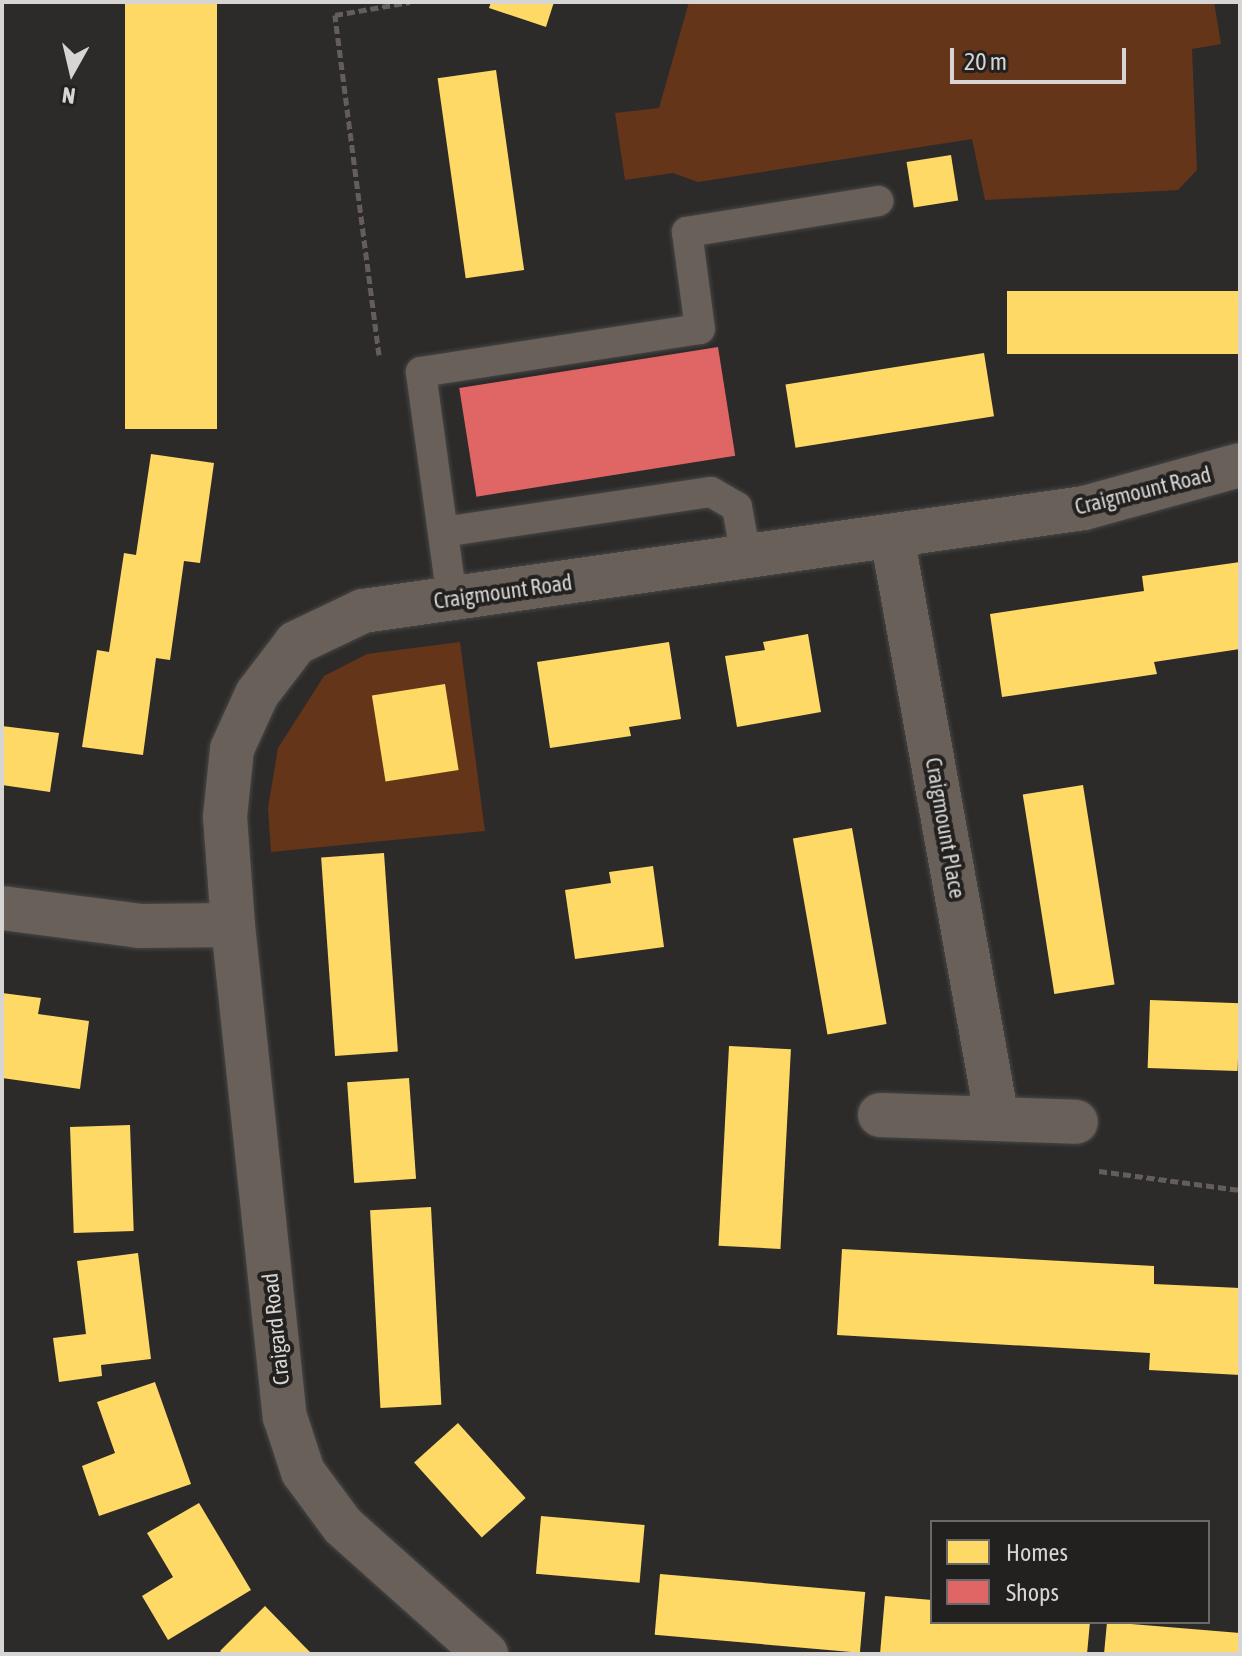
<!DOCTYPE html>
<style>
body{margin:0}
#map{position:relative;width:1242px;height:1656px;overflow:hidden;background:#2c2b2a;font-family:"Asap Condensed",sans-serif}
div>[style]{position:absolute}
.green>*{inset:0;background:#643519}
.homes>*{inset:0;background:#ffd966;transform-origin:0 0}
.shops>*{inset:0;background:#e06666;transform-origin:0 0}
.path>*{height:5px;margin-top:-2.5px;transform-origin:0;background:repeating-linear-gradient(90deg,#645d5a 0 8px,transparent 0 12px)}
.roads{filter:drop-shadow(0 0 2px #474645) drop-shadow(0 0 2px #474645)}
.service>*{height:30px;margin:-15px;padding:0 15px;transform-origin:15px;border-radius:15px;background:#6a605a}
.minor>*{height:44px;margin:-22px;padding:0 22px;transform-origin:22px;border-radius:22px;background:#6a605a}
span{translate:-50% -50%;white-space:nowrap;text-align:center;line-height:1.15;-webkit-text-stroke:8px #23211f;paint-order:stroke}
.street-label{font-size:22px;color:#d7d5d4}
.frame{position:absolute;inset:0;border:4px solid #d7d5d4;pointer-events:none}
.legend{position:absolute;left:930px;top:1520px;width:280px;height:104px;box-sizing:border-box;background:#23211f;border:2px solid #6b6967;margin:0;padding:10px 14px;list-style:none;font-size:24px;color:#d7d5d4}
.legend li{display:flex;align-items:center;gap:16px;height:40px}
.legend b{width:40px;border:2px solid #6b6967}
.north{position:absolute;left:32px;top:32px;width:80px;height:80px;-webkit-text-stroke:6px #23211f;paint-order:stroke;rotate:188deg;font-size:22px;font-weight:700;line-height:32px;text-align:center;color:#d7d5d4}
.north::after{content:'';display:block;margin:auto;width:28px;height:36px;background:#d7d5d4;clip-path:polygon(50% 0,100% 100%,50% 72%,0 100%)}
.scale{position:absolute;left:950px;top:48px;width:176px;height:36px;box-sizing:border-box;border:4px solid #d7d5d4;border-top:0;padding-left:10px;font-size:24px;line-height:28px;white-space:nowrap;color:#d7d5d4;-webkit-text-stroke:6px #23211f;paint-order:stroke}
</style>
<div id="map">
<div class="green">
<i style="clip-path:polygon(689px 2px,1214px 2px,1221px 44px,1192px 49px,1197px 170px,1178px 190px,985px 200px,972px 139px,698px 182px,673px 173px,625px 180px,615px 113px,659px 108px)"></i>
<i style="clip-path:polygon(460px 642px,485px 831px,271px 852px,268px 808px,278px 748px,324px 676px,367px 654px)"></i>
</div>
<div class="homes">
<i style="left:125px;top:2px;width:92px;height:427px"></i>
<i style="clip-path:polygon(491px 2px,554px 2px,546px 27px,489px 8px)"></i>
<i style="left:496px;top:70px;width:202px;height:59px;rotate:82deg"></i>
<i style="left:951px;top:155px;width:46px;height:45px;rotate:81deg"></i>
<i style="left:1240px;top:291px;width:63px;height:233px;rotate:90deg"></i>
<i style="left:984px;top:353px;width:64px;height:201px;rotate:81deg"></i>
<i style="clip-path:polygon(151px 454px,214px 463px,200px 563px,184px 561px,170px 660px,156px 658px,143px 755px,82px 747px,97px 650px,109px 652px,124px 553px,136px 555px)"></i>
<i style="clip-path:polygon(1240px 562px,1240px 649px,1154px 662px,1157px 674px,1002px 697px,990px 614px,1144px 591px,1142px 576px)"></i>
<i style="clip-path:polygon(808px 634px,821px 712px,737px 727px,725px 656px,765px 650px,763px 642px)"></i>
<i style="clip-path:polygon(669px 642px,681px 719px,629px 727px,631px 736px,550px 748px,537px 662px)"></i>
<i style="left:445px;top:684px;width:87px;height:74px;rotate:81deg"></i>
<i style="clip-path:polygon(2px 726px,59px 733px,50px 792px,2px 785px)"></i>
<i style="left:1083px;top:785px;width:202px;height:61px;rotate:81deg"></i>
<i style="left:852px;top:828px;width:199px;height:60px;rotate:80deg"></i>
<i style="left:384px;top:853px;width:199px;height:63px;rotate:86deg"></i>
<i style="clip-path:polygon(653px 866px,664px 947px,575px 959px,565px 890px,611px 883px,609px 872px)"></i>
<i style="clip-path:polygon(2px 993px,41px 998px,38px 1014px,89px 1021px,80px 1089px,2px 1078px)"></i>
<i style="left:1150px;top:1000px;width:90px;height:68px;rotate:2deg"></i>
<i style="left:729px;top:1046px;width:62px;height:200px;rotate:3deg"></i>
<i style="left:409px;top:1078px;width:101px;height:62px;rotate:86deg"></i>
<i style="left:130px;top:1125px;width:106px;height:60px;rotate:88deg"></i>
<i style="left:431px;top:1207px;width:198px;height:61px;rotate:87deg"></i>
<i style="clip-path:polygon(842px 1249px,1154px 1266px,1154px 1284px,1240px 1288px,1240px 1375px,1149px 1370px,1150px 1353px,837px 1335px)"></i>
<i style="clip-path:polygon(138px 1253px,151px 1359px,101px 1365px,102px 1376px,59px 1382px,53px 1338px,86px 1334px,77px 1261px)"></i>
<i style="clip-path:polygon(155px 1382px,191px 1484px,99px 1516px,82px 1466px,115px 1453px,97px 1402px)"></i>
<i style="left:458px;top:1423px;width:101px;height:59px;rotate:48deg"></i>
<i style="clip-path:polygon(199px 1503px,251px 1590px,168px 1640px,142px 1596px,173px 1577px,147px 1533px)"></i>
<i style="left:541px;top:1516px;width:104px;height:58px;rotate:5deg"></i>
<i style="left:660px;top:1574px;width:206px;height:61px;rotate:5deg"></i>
<i style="clip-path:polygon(885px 1596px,932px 1600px,932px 1622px,1090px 1622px,1087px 1654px,880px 1654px)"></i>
<i style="clip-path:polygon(265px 1606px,302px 1644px,312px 1654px,223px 1654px,220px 1651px)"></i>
<i style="clip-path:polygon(1107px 1622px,1240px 1633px,1240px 1654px,1104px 1654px)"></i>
</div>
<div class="shops">
<i style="left:718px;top:347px;width:110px;height:262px;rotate:81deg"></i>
</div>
<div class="path">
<i style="left:379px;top:355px;width:343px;rotate:-97.4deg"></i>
<i style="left:335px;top:15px;width:76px;rotate:-9.8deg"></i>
<i style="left:1099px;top:1171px;width:142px;rotate:7.7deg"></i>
</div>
<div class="roads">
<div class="service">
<i style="left:443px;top:532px;width:271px;rotate:-8.5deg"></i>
<i style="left:711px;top:492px;width:30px;rotate:30deg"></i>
<i style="left:737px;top:507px;width:51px;rotate:79.8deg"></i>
<i style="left:452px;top:599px;width:229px;rotate:-97.8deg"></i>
<i style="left:421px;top:372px;width:282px;rotate:-8.8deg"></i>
<i style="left:700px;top:329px;width:98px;rotate:-97.6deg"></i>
<i style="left:687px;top:232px;width:194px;rotate:-9.2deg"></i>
</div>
<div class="minor">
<i style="left:892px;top:536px;width:592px;rotate:79.79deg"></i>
<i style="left:2px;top:908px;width:139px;rotate:7.4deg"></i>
<i style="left:140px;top:926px;width:93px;rotate:-0.6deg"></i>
<i style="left:233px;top:925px;width:108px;rotate:-94.2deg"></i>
<i style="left:225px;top:817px;width:68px;rotate:-84.1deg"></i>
<i style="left:232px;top:749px;width:60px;rotate:-65.6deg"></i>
<i style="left:257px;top:694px;width:64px;rotate:-52.6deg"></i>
<i style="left:296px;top:643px;width:74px;rotate:-25.5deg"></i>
<i style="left:363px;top:611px;width:728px;rotate:-8.13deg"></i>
<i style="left:1084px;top:508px;width:162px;rotate:-15.4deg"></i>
<i style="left:233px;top:925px;width:495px;rotate:84deg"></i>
<i style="left:285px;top:1417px;width:58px;rotate:71.9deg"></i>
<i style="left:303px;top:1472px;width:67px;rotate:53.5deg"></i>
<i style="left:343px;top:1526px;width:192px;rotate:41.8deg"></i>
<i style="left:880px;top:1115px;width:196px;rotate:2deg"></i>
</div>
</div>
<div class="street-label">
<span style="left:1143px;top:491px;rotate:-14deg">Craigmount Road</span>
<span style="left:503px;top:592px;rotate:-8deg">Craigmount Road</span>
<span style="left:945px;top:828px;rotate:80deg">Craigmount Place</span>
<span style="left:276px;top:1329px;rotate:-96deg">Craigard Road</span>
</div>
<div class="frame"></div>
<ul class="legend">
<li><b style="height:22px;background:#ffd966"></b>Homes</li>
<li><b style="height:22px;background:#e06666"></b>Shops</li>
</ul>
<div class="north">N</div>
<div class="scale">20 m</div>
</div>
